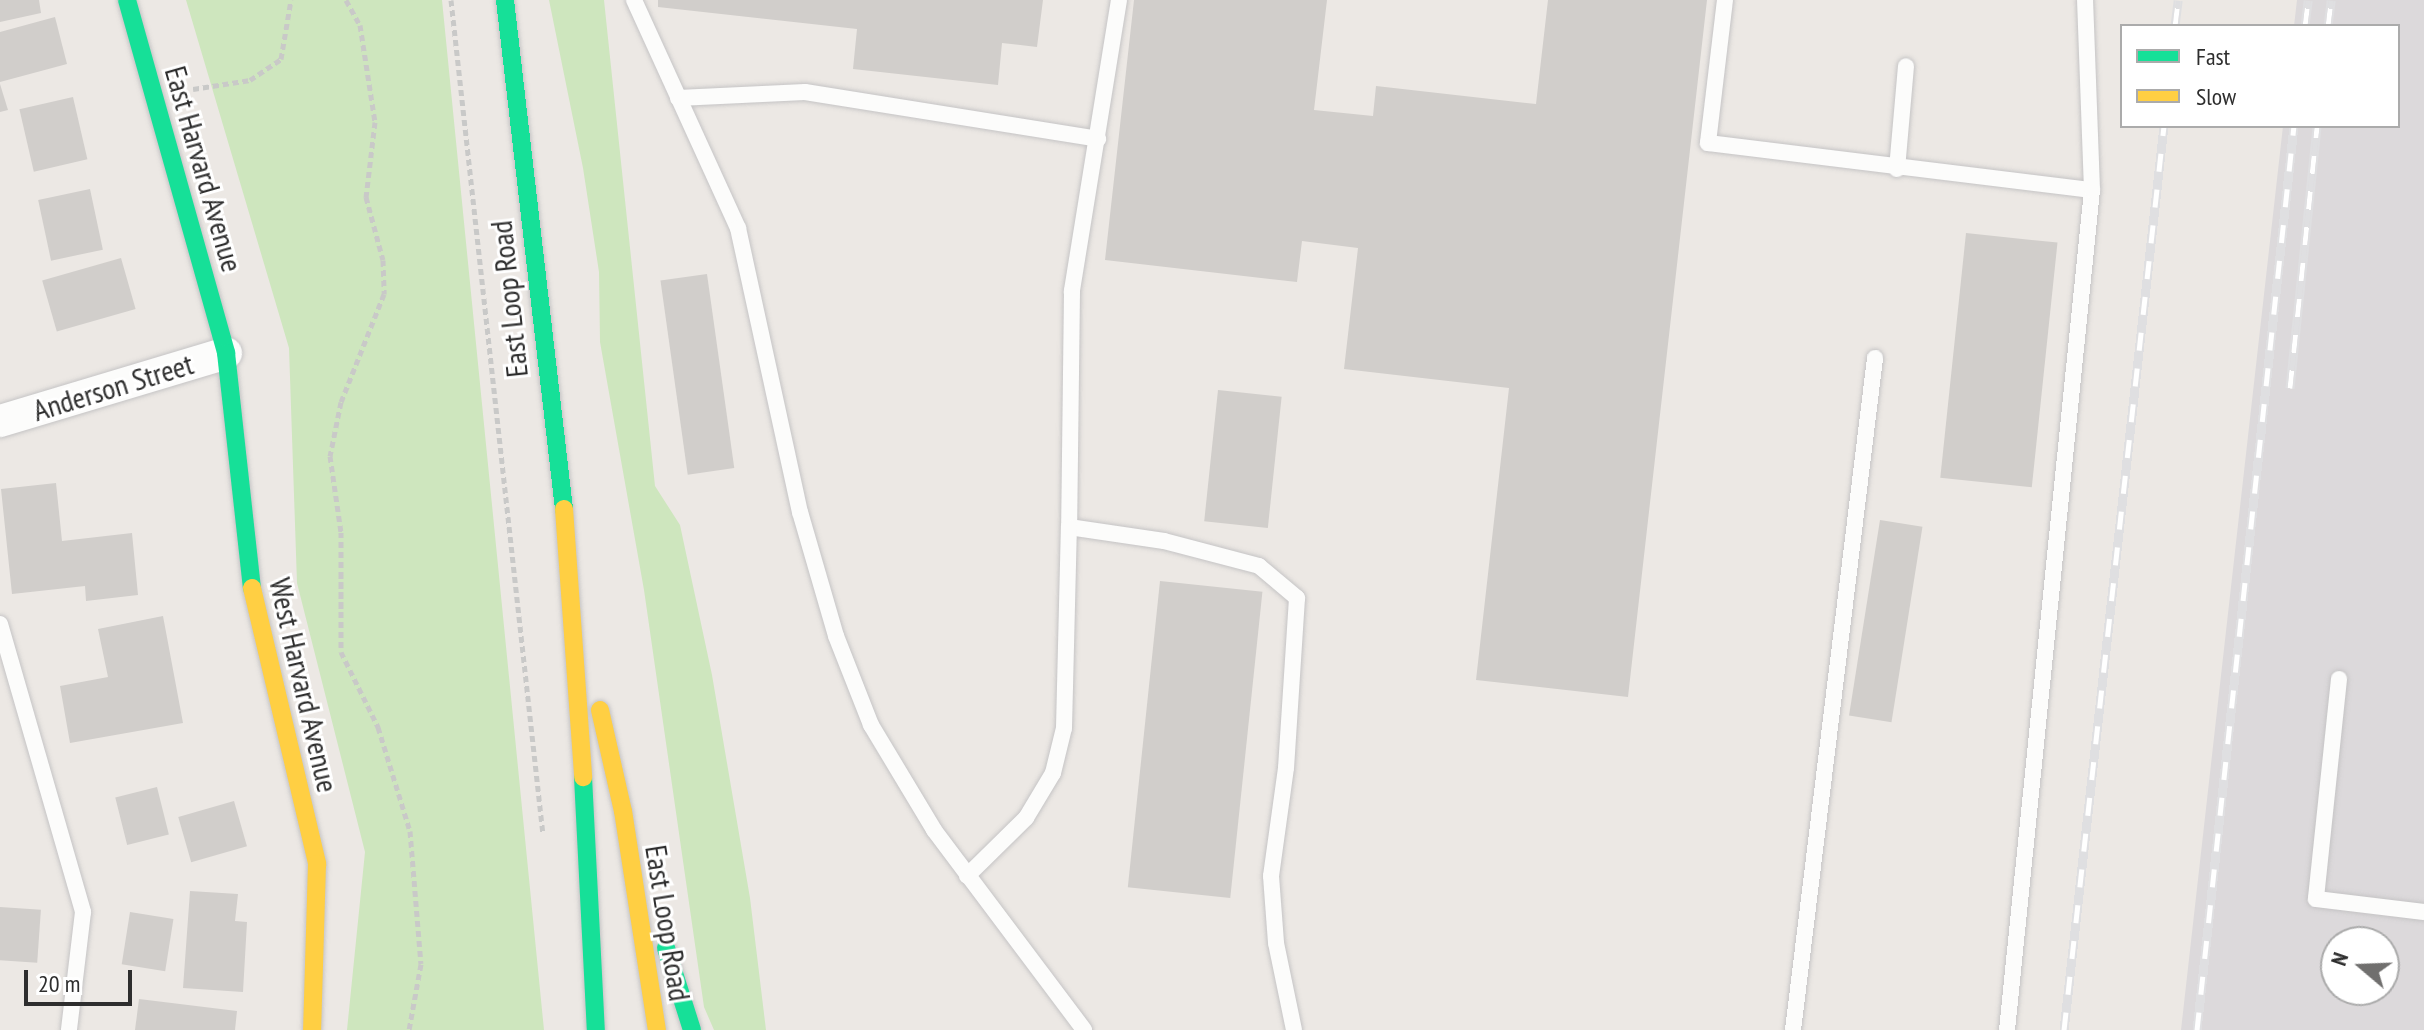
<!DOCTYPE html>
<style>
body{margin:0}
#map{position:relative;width:2424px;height:1030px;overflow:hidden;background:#ece8e4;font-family:"PT Sans Narrow",sans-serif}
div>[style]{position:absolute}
.industrial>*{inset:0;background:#dcd9db}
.green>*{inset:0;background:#cee6be}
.building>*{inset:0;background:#d1cecb;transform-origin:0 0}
.path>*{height:5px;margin-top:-2.5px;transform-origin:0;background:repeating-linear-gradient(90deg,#c9c9c8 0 6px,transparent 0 10px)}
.roads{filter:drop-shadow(0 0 2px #c5c4c5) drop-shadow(0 0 2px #c5c4c5)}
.lane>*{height:16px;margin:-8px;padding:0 8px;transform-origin:8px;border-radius:8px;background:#fcfcfb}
.street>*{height:32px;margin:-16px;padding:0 16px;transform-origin:16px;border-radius:16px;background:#fcfcfb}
.fast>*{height:18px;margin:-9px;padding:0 9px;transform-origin:9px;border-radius:9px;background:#16e098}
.slow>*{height:18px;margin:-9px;padding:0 9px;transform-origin:9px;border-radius:9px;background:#ffcf43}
.rail>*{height:9px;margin-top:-4.5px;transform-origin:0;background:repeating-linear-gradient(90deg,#fff 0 18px,#dfdfe1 0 36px);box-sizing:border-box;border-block:2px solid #dfdfe1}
span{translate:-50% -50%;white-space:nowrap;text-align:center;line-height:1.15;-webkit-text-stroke:6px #fff;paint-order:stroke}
.street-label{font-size:30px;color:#2e2e2e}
.legend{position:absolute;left:2120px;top:24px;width:280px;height:104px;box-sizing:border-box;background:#fff;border:2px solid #ababab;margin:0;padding:10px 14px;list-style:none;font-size:24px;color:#2e2e2e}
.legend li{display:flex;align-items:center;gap:16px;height:40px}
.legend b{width:40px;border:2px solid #ababab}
.north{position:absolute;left:2320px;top:926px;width:80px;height:80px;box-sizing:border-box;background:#fff;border:2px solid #ababab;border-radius:50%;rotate:289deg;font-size:22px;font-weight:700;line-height:32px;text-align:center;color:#2e2e2e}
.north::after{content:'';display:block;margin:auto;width:28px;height:36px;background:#706f6e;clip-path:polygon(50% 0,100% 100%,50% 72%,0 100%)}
.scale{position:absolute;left:24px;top:970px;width:108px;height:36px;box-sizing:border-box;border:4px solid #2e2e2e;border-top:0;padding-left:10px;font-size:24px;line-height:28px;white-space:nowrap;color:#2e2e2e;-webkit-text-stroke:6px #fff;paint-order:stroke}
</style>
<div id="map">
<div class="industrial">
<i style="clip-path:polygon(evenodd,2297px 0,2424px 0,2424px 1030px,2181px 1030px,2283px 126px,2398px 126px,2398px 26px,2294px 26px,2297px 0,2336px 942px,2384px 942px,2384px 990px,2336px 990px,2336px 942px)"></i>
</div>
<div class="green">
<i style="clip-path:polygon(186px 0,442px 0,544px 1030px,347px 1030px,365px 852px,297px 583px,289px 348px)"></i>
<i style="clip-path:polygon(549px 0,604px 0,655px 486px,680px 525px,712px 675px,750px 898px,766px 1030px,714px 1030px,704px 1007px,644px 590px,600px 342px,599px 272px,583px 168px)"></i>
</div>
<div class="building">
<i style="clip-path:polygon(0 0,39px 0,41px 13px,0 22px)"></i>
<i style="clip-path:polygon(658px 0,1043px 0,1037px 47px,1002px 43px,998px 85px,853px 69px,857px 29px,658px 7px)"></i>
<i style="clip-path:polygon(1134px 0,1327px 0,1314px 110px,1373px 116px,1376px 86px,1536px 104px,1548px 0,1707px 0,1628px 697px,1476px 680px,1509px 388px,1344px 369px,1358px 248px,1302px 241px,1297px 282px,1105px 260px)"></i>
<i style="clip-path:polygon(55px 17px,67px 64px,0 82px,0 32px)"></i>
<i style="clip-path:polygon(0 84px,8px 110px,0 112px)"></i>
<i style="left:73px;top:97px;width:64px;height:55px;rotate:77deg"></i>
<i style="left:90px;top:189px;width:62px;height:53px;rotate:78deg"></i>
<i style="left:1966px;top:233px;width:92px;height:246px;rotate:6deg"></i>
<i style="left:121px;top:258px;width:53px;height:82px;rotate:74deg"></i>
<i style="left:707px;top:274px;width:196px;height:47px;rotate:82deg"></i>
<i style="left:1218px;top:390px;width:64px;height:132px;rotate:6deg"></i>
<i style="clip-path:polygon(56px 483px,62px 541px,132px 533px,138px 595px,86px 601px,85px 586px,12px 594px,1px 489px)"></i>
<i style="left:1880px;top:520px;width:43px;height:198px;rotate:9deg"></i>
<i style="left:1160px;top:581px;width:103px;height:308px;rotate:6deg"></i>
<i style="clip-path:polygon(163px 616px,183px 723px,70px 743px,60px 686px,108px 677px,98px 629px)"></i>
<i style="left:157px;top:787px;width:49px;height:43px;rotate:76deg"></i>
<i style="left:234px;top:801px;width:47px;height:58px;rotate:74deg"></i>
<i style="clip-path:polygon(190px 891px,238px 894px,235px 921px,247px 922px,243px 992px,183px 988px)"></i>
<i style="left:0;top:907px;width:41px;height:53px;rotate:4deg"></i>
<i style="left:130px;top:912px;width:44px;height:53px;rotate:9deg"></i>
<i style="clip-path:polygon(139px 999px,237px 1011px,235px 1030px,135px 1030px)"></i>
</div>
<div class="path">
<i style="left:346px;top:0;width:29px;rotate:61deg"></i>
<i style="left:360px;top:25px;width:98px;rotate:81.2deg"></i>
<i style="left:375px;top:122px;width:76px;rotate:96.8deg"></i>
<i style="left:366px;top:197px;width:65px;rotate:74.9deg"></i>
<i style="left:383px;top:260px;width:34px;rotate:88deg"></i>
<i style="left:384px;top:294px;width:116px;rotate:111.7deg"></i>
<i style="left:341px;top:402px;width:55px;rotate:101.5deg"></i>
<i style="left:330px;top:456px;width:77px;rotate:81.8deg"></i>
<i style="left:341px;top:532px;width:120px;rotate:90deg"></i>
<i style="left:341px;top:652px;width:84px;rotate:63.7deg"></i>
<i style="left:378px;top:727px;width:109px;rotate:72.9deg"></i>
<i style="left:410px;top:831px;width:133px;rotate:85.3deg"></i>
<i style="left:421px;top:964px;width:67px;rotate:100.3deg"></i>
<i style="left:451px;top:0;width:839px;rotate:83.71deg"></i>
<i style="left:193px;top:89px;width:58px;rotate:-9deg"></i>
<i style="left:250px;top:80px;width:37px;rotate:-34deg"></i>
<i style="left:281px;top:59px;width:60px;rotate:-80.4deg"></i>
</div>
<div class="roads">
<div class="lane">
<i style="left:634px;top:0;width:251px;rotate:65.5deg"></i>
<i style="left:738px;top:228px;width:291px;rotate:77.7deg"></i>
<i style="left:800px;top:512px;width:129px;rotate:73.8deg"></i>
<i style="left:836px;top:636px;width:96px;rotate:68.5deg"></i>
<i style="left:871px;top:725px;width:122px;rotate:59deg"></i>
<i style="left:934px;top:830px;width:250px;rotate:53.1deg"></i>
<i style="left:1119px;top:0;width:295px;rotate:99.2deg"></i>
<i style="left:1072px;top:291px;width:236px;rotate:90.7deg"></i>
<i style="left:1069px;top:527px;width:96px;rotate:8.4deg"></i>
<i style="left:1164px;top:541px;width:98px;rotate:14.7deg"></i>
<i style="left:1259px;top:566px;width:50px;rotate:40.1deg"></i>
<i style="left:1297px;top:598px;width:170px;rotate:93.7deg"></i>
<i style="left:1286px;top:768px;width:109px;rotate:97.9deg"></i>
<i style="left:1271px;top:876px;width:67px;rotate:85.7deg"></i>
<i style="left:1276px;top:943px;width:89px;rotate:78.3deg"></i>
<i style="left:1725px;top:0;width:144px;rotate:96.8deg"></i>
<i style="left:1708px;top:143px;width:387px;rotate:7deg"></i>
<i style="left:678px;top:98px;width:127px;rotate:-2.7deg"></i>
<i style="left:805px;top:92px;width:297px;rotate:9.1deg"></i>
<i style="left:1897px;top:169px;width:103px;rotate:-85deg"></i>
<i style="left:0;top:624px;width:300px;rotate:73.9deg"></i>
<i style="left:83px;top:912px;width:119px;rotate:96.8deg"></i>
<i style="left:2339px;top:679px;width:221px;rotate:96deg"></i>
<i style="left:2316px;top:899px;width:109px;rotate:6.9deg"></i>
<i style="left:967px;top:876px;width:83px;rotate:-44.5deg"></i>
<i style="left:1026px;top:818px;width:52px;rotate:-59deg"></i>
<i style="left:1053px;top:773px;width:46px;rotate:-76.3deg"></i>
<i style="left:1064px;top:728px;width:201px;rotate:-88.6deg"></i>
<i style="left:1793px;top:1030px;width:677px;rotate:-83.04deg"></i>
<i style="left:2007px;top:1030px;width:844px;rotate:-84.22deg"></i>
<i style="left:2092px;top:190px;width:190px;rotate:-92.1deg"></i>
</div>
<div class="street">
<i style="left:0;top:421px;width:236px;rotate:-16.7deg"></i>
</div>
<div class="fast">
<i style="left:127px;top:0;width:367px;rotate:74.3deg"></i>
<i style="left:226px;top:353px;width:236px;rotate:83.7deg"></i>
<i style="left:505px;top:0;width:512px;rotate:83.39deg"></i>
<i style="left:583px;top:777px;width:253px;rotate:87.1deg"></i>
<i style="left:666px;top:948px;width:86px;rotate:72.4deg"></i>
</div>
<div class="slow">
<i style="left:564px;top:509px;width:269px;rotate:85.9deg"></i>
<i style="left:252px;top:588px;width:284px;rotate:76.7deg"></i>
<i style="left:317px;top:864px;width:166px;rotate:91.7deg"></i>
<i style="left:600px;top:710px;width:104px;rotate:77.2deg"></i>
<i style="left:623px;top:811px;width:222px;rotate:81.2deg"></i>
</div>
</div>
<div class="rail">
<i style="left:2175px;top:26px;width:26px;rotate:-83deg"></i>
<i style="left:2305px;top:26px;width:26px;rotate:-83deg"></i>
<i style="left:2328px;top:26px;width:26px;rotate:-83deg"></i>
<i style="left:2290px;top:388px;width:263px;rotate:-84.1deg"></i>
<i style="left:2064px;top:1030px;width:910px;rotate:-83.69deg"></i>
<i style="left:2197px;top:1030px;width:909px;rotate:-83.88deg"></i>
</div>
<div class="street-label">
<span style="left:204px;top:169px;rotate:74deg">East Harvard Avenue</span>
<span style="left:509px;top:299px;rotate:-96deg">East Loop Road</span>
<span style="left:113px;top:387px;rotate:-17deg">Anderson Street</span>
<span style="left:304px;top:685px;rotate:77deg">West Harvard Avenue</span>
<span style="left:668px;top:923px;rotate:81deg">East Loop Road</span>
</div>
<ul class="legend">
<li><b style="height:10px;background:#16e098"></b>Fast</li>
<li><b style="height:10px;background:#ffcf43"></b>Slow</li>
</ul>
<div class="north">N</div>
<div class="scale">20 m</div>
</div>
